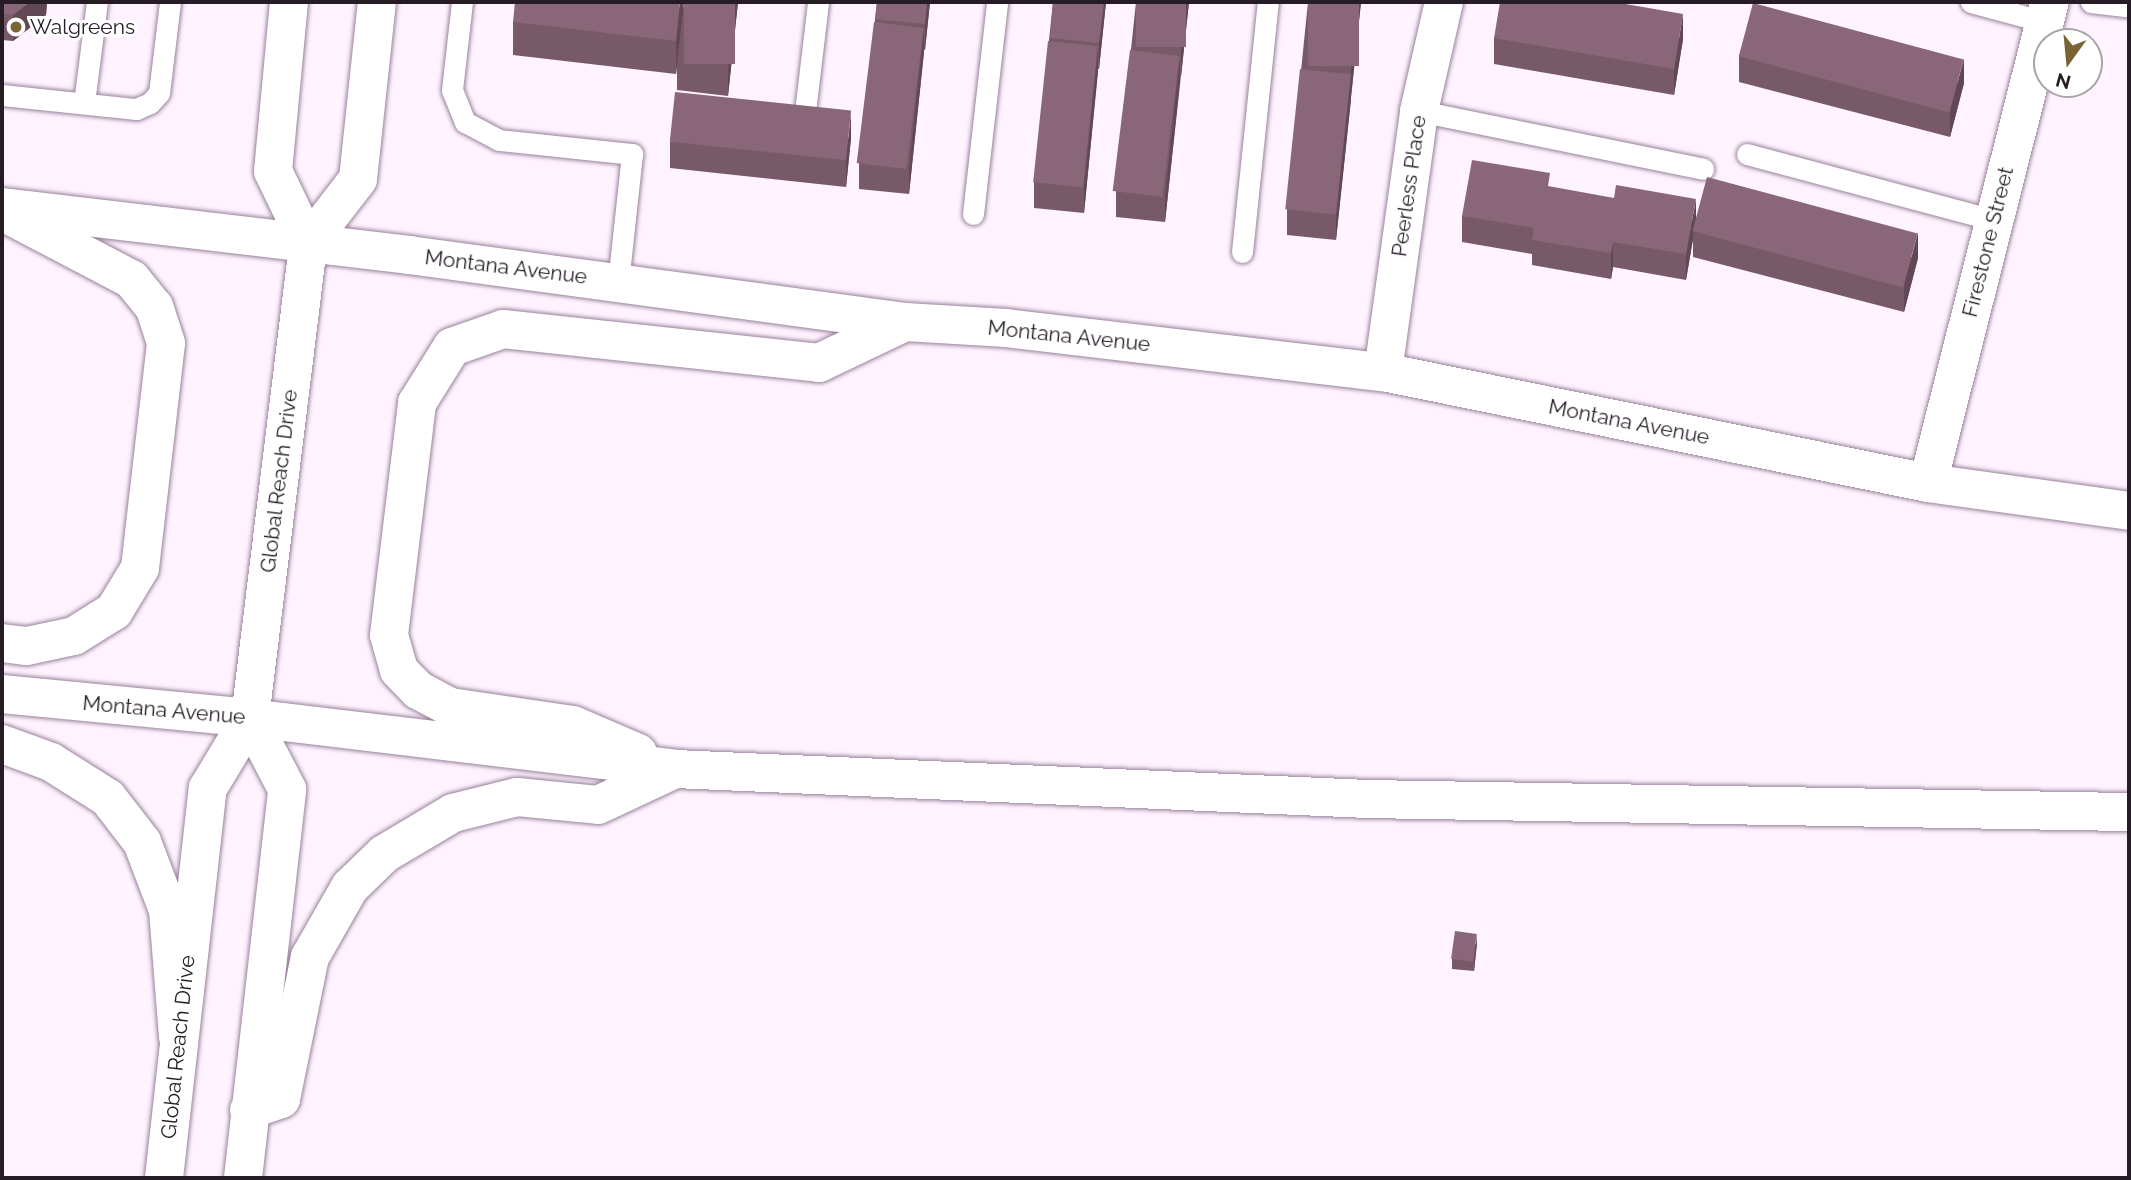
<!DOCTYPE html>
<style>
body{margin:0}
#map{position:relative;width:2131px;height:1180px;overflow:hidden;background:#fef3ff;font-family:Raleway,sans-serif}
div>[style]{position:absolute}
.roads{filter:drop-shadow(0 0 2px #99819b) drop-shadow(0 0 2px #99819b)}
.service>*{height:21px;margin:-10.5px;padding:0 10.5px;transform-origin:10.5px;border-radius:10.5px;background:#fff}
.minor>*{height:38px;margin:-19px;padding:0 19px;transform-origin:19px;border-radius:19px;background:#fff}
.secondary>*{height:38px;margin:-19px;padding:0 19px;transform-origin:19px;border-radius:19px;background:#fff}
.primary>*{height:38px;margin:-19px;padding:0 19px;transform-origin:19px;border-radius:19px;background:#fff}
.trunk>*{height:38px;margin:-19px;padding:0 19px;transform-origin:19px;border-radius:19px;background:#fff}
.wall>*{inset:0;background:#775967}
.shaded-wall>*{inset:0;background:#614854}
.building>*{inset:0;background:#8a6778;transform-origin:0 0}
.dots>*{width:19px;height:19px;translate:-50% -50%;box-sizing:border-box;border:4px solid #fff;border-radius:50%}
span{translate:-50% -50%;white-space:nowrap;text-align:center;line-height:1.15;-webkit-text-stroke:6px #fff;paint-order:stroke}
.poi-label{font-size:21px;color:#251c26}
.left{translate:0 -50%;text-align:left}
.street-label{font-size:21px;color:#251c26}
.frame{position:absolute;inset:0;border:4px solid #251c26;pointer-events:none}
.north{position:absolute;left:2033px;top:28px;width:70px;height:70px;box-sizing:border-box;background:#fff;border:2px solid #a8a4a8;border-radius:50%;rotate:195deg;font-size:19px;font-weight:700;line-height:28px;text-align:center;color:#251c26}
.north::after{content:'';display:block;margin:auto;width:24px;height:32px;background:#796534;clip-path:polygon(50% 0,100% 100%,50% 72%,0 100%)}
</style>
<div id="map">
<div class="roads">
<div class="service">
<i style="left:462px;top:2px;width:89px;rotate:96.5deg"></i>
<i style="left:452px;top:90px;width:35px;rotate:68deg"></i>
<i style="left:465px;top:122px;width:38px;rotate:28deg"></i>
<i style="left:499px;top:140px;width:134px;rotate:6deg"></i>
<i style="left:632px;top:154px;width:129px;rotate:96.2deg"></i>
<i style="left:1971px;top:2px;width:77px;rotate:15.1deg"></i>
<i style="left:2091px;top:2px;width:38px;rotate:7deg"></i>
<i style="left:2px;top:95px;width:135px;rotate:6deg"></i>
<i style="left:136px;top:109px;width:15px;rotate:-23deg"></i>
<i style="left:150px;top:103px;width:13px;rotate:-48deg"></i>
<i style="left:159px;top:93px;width:92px;rotate:-83.1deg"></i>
<i style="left:84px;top:103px;width:102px;rotate:-82.7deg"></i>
<i style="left:1419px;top:111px;width:290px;rotate:11.5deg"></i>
<i style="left:804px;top:120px;width:119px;rotate:-83.2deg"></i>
<i style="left:1747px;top:154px;width:255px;rotate:15deg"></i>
<i style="left:973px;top:214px;width:213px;rotate:-83.5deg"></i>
<i style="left:1242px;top:252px;width:251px;rotate:-84.1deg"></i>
</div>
<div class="minor">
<i style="left:1383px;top:372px;width:263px;rotate:-82.1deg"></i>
<i style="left:1419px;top:111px;width:112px;rotate:-77.1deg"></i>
<i style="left:1928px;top:483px;width:496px;rotate:-75.8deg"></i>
</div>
<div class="secondary">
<i style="left:164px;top:1178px;width:392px;rotate:-83.6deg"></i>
<i style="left:208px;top:788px;width:82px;rotate:-59deg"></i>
<i style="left:250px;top:718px;width:478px;rotate:-83deg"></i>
<i style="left:243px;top:1178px;width:391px;rotate:-83.5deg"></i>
<i style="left:287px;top:789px;width:80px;rotate:-117.5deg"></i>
</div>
<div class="primary">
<i style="left:289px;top:2px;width:170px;rotate:95.4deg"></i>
<i style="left:273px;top:171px;width:81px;rotate:64.4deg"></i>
<i style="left:308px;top:244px;width:82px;rotate:-52.4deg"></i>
<i style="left:358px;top:179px;width:178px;rotate:-83.9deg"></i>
</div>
<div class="trunk">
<i style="left:2px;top:207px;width:410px;rotate:6.7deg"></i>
<i style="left:409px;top:255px;width:501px;rotate:7.69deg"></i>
<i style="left:905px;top:322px;width:101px;rotate:3.4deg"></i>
<i style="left:1006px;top:328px;width:380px;rotate:6.7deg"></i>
<i style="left:1383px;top:372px;width:556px;rotate:11.51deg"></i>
<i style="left:1928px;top:483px;width:203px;rotate:7.9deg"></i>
<i style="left:2px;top:643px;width:25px;rotate:7deg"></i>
<i style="left:27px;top:646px;width:48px;rotate:-12deg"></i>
<i style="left:74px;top:636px;width:47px;rotate:-32deg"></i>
<i style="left:114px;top:611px;width:50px;rotate:-58.8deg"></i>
<i style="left:140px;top:568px;width:226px;rotate:-83.4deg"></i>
<i style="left:166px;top:343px;width:38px;rotate:-108deg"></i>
<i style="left:154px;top:307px;width:36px;rotate:-129deg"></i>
<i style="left:131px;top:279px;width:136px;rotate:-152.3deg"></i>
<i style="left:2px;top:694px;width:249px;rotate:5.5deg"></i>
<i style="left:250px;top:718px;width:428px;rotate:6.8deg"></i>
<i style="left:675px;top:769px;width:693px;rotate:2.48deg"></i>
<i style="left:1367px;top:799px;width:762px;rotate:0.98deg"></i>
<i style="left:2px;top:744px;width:52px;rotate:20.2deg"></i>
<i style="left:51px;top:762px;width:67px;rotate:32.3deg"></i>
<i style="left:108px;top:798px;width:56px;rotate:52.3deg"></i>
<i style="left:142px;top:842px;width:73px;rotate:69.1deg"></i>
<i style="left:168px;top:910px;width:127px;rotate:85.5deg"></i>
<i style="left:638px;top:753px;width:71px;rotate:-156.7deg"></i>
<i style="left:573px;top:725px;width:124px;rotate:-171.7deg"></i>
<i style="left:450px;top:707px;width:36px;rotate:-152deg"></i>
<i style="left:418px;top:690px;width:28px;rotate:-134deg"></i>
<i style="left:399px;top:670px;width:36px;rotate:-106deg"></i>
<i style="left:389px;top:635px;width:234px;rotate:-83.1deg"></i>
<i style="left:417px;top:403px;width:66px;rotate:-58deg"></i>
<i style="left:452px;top:347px;width:54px;rotate:-19.4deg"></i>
<i style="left:503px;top:329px;width:318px;rotate:6.1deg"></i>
<i style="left:819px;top:363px;width:95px;rotate:-25.5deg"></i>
<i style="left:249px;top:1110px;width:34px;rotate:-19deg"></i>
<i style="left:281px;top:1099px;width:145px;rotate:-78.5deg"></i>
<i style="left:310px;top:957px;width:81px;rotate:-60.3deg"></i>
<i style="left:350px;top:887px;width:47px;rotate:-44.1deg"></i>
<i style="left:384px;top:854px;width:80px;rotate:-30.7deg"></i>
<i style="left:453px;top:813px;width:66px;rotate:-14deg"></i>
<i style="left:517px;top:797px;width:81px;rotate:5.6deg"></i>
<i style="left:598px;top:805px;width:85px;rotate:-25.1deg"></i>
</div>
</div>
<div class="wall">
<i style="clip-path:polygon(2px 2px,47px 2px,46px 15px,13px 41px,2px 40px)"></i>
<i style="clip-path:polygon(738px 2px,728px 96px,677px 90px,677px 65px,676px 74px,513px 55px,513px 22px)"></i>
<i style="clip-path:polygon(877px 2px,930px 2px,925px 50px,924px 50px,909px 194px,859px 189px,859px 163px)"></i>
<i style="clip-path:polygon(1053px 2px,1106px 2px,1099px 69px,1098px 69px,1084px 213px,1034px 208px,1034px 182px)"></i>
<i style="clip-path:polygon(1136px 2px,1189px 2px,1165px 222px,1116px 217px,1116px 191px)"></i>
<i style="clip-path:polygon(1308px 2px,1361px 2px,1336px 240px,1287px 235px,1287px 209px)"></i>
<i style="clip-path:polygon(1494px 38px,1683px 39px,1674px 95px,1494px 64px)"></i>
<i style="clip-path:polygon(1739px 56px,1964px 83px,1950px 137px,1739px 82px)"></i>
<i style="clip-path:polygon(851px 138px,846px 187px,670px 168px,670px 142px)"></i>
<i style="clip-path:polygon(1462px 216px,1696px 222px,1918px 258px,1904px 312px,1693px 257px,1693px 239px,1686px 280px,1613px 267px,1611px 279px,1532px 265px,1532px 254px,1462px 242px)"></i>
<i style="clip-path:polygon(1477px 943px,1474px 971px,1452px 969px,1452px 959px)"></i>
</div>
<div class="shaded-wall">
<i style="clip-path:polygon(30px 2px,47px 2px,46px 15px,13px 41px,13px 15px)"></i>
<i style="clip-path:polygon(680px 2px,684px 2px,676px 74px,676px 41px)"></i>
<i style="clip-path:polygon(735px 2px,738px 2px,728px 96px,728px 70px)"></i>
<i style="clip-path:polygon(927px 2px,930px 2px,925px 50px,925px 24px)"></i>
<i style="clip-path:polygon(1104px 2px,1106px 2px,1099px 69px,1099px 43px)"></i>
<i style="clip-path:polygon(1186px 2px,1189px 2px,1181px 77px,1181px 52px)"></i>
<i style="clip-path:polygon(1359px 2px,1361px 2px,1351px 97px,1351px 71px)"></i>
<i style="clip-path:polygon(1683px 14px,1683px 39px,1674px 95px,1674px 69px)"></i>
<i style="clip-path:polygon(924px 28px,924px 53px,909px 194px,909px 168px)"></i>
<i style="clip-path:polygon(1098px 46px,1098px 72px,1084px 213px,1084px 187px)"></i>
<i style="clip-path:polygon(1180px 56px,1180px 81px,1165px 222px,1165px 196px)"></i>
<i style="clip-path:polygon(1964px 58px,1964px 83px,1950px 137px,1950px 111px)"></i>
<i style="clip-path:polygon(1351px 74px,1351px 100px,1336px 240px,1336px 214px)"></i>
<i style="clip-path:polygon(851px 112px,851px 138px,846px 187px,846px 161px)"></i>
<i style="clip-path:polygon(1696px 199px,1696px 225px,1693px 231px,1693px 239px,1686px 280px,1686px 254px)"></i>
<i style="clip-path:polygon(1918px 232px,1918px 258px,1904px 312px,1904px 286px)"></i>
<i style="clip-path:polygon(1613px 242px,1613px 267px,1611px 279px,1611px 253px)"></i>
<i style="clip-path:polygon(1477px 934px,1477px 943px,1474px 971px,1474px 962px)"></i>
</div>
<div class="building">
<i style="clip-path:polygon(2px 2px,30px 2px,13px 15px,2px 14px)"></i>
<i style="clip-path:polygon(515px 2px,680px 2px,676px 41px,513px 22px)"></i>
<i style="left:684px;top:2px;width:51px;height:62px"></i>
<i style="clip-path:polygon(877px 2px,927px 2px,925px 24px,875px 19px)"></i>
<i style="clip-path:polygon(1053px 2px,1104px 2px,1099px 43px,1050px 38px)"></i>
<i style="left:1136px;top:2px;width:50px;height:45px"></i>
<i style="left:1308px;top:2px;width:51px;height:64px"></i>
<i style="clip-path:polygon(1500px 2px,1614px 2px,1683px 14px,1674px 69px,1494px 38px)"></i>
<i style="left:1753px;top:3px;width:218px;height:55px;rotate:15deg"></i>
<i style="left:874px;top:22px;width:50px;height:142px;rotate:7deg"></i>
<i style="left:1048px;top:41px;width:50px;height:142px;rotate:6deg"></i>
<i style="left:1130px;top:50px;width:50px;height:142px;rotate:7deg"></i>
<i style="left:1300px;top:69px;width:51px;height:141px;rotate:6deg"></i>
<i style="left:675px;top:92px;width:177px;height:50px;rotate:6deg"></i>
<i style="clip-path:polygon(1472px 160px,1550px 173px,1548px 186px,1614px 198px,1616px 185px,1696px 199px,1686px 254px,1613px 242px,1611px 253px,1532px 240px,1534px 228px,1462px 216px)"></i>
<i style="left:1707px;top:177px;width:218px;height:56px;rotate:15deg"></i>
<i style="left:1455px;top:931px;width:22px;height:28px;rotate:8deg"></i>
</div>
<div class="dots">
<i style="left:16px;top:27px;background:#796534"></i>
</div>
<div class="poi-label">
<span class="left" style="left:30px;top:27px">Walgreens</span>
</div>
<div class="street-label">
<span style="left:1409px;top:186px;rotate:-82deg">Peerless Place</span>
<span style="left:1988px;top:242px;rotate:-76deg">Firestone Street</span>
<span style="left:506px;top:267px;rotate:7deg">Montana Avenue</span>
<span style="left:1069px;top:336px;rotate:6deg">Montana Avenue</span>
<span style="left:1629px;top:422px;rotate:11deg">Montana Avenue</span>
<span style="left:279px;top:481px;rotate:-83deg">Global Reach Drive</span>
<span style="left:164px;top:710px;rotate:5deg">Montana Avenue</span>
<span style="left:178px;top:1047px;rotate:-84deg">Global Reach Drive</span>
</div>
<div class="frame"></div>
<div class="north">N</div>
</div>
